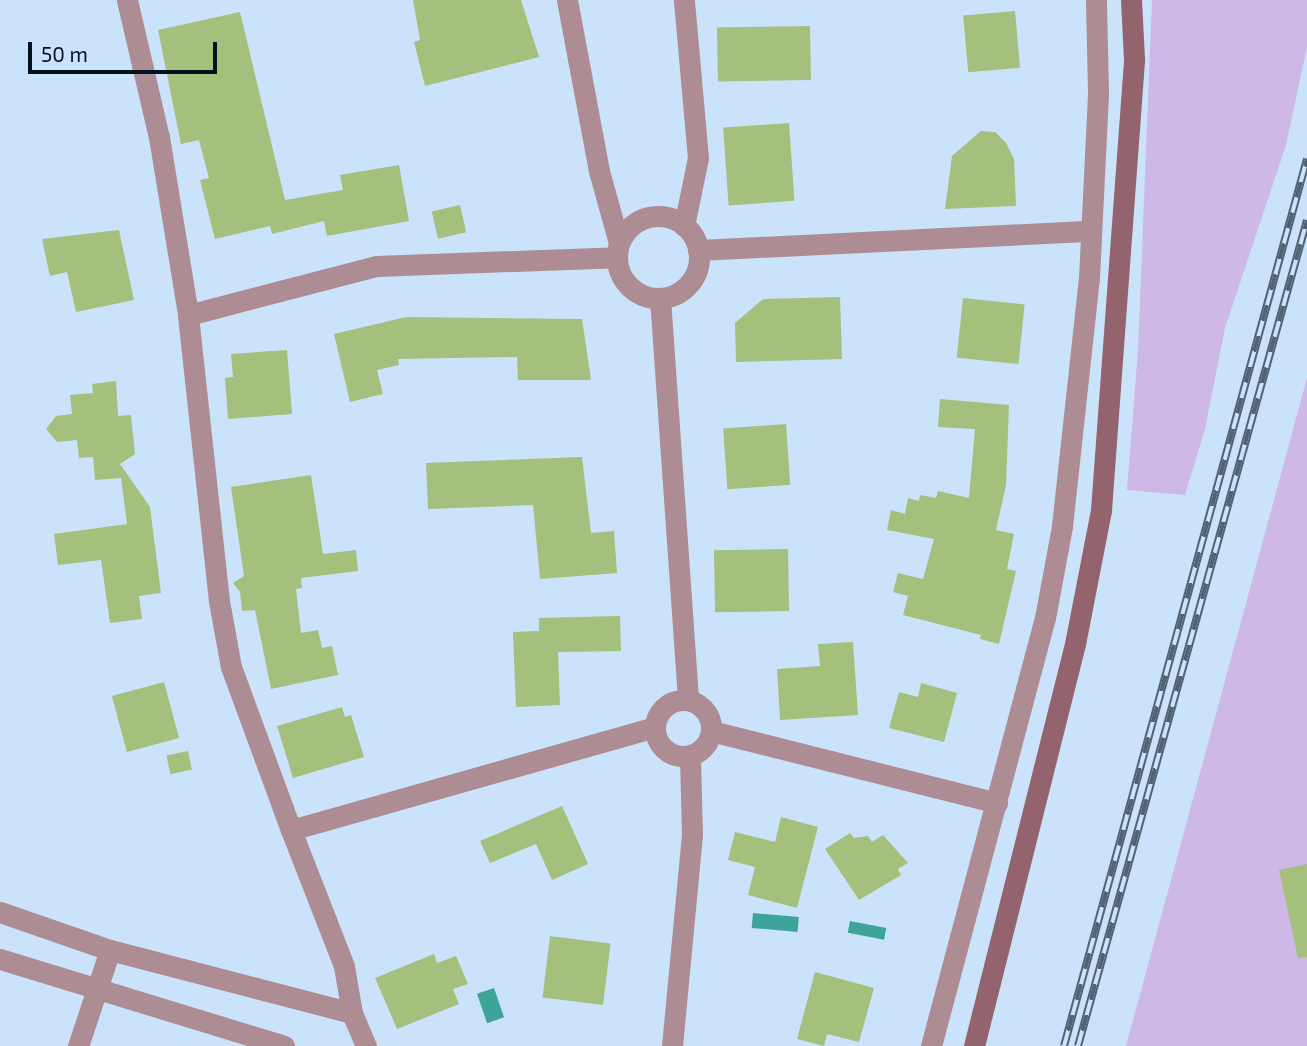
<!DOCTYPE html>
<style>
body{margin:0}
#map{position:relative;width:1307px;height:1046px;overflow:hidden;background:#cae3fa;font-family:"Exo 2",sans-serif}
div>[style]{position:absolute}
.green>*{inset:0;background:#ceb8e8}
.water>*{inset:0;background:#3ea399;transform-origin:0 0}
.building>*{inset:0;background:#a5bf7c;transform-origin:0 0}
.street>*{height:21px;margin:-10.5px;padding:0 10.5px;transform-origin:10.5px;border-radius:10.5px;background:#ae8c93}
.street>.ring{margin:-10.5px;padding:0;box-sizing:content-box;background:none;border:21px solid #ae8c93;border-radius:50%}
.secondary>*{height:21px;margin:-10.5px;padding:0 10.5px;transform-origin:10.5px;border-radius:10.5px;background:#94646e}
.rail>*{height:8px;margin-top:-4px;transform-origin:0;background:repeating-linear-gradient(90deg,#cae3fa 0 16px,#506273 0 32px);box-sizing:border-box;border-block:2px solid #506273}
span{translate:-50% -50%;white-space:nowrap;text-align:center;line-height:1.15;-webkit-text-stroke:6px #cae3fa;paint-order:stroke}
.scale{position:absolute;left:28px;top:42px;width:189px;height:32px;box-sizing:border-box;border:4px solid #03111e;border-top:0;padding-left:9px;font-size:21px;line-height:24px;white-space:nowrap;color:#03111e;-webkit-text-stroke:5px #cae3fa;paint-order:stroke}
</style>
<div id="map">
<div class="green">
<i style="clip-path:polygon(1152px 0,1307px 0,1307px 47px,1286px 145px,1225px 328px,1205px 429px,1185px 495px,1127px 490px,1138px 350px)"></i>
<i style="clip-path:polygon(1307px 378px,1307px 1046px,1126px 1046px)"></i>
</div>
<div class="water">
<i style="left:753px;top:913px;width:46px;height:15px;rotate:5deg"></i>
<i style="left:850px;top:921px;width:37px;height:12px;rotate:11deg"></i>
<i style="left:494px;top:988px;width:31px;height:18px;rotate:71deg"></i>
</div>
<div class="building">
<i style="clip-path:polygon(413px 0,521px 0,539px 57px,425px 86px,414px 42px,420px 40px)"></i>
<i style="left:1015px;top:11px;width:57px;height:52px;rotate:85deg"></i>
<i style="clip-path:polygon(240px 12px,285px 200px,343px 190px,340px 175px,399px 165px,409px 221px,327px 236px,324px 221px,272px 234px,270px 226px,215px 239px,200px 180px,209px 178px,199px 140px,181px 144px,158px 30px)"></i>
<i style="left:810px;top:26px;width:54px;height:93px;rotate:89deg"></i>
<i style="left:789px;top:123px;width:78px;height:66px;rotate:86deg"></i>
<i style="clip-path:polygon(981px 131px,995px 132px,1006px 143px,1014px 159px,1016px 206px,945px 209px,952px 156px)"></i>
<i style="left:460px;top:205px;width:28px;height:29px;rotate:77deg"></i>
<i style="clip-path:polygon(119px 230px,134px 300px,76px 312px,67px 272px,50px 276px,42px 239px)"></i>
<i style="clip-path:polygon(840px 297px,842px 359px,736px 362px,735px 323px,763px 299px)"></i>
<i style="left:963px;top:298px;width:62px;height:60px;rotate:6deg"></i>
<i style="clip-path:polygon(406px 317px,582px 319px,591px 380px,518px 380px,517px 357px,398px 359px,399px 365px,377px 370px,383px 394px,350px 402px,334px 334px)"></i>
<i style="clip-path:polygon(287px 350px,292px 414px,228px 419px,225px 378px,233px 377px,231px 354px)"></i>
<i style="clip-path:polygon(116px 381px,118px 416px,131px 415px,135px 454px,120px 464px,150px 507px,161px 593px,139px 596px,142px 619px,110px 623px,101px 560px,58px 565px,54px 534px,127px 524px,121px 478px,95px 480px,93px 457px,79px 458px,77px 440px,57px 442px,46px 429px,56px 416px,72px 414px,70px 395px,93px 393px,92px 384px)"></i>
<i style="clip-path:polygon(940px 399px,1009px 405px,1006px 485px,996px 530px,1014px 534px,1007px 569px,1016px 571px,999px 644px,980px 639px,981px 635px,903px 615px,908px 596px,893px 592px,898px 573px,923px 579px,934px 539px,887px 530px,891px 510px,905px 514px,908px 498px,919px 501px,920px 495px,936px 498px,938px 491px,969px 498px,975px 429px,938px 427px)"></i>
<i style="left:786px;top:424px;width:61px;height:63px;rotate:86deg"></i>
<i style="clip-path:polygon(582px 457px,591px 533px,614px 531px,617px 573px,540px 579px,533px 505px,428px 509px,426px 463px)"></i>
<i style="clip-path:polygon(311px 475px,323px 554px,356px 550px,358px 571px,301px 578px,302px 588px,296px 589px,301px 633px,318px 630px,322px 648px,332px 646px,338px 675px,271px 689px,255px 610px,242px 611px,240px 592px,233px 583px,244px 576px,231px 487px)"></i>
<i style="left:788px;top:549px;width:62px;height:74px;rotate:89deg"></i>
<i style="clip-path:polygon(620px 616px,621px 651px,558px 652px,560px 705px,516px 707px,513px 632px,539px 631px,539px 618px)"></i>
<i style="clip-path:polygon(853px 642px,858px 715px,780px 720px,777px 669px,820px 666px,818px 644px)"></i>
<i style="left:164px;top:682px;width:58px;height:54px;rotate:75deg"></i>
<i style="clip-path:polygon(921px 683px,957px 693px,944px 742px,889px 728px,899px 692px,918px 697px)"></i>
<i style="clip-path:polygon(342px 707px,345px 717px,351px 715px,364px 757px,293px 778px,277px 726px)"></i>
<i style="left:188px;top:751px;width:19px;height:22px;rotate:78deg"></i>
<i style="clip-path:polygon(562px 806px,588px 864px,552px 880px,536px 844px,490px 863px,480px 841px)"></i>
<i style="clip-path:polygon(781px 817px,818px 827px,797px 908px,748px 895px,755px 867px,728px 860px,735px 832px,775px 842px)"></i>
<i style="clip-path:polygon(850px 833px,854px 838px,868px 836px,872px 842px,883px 835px,908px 863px,898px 869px,901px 875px,859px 900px,825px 849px)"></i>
<i style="clip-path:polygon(1307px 864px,1307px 957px,1298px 958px,1279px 870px)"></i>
<i style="left:550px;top:936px;width:61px;height:62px;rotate:7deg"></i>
<i style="clip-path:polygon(434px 954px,437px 963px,456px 956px,468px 984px,453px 989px,459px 1004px,397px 1029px,375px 978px)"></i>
<i style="clip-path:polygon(815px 972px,874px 988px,859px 1042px,827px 1034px,824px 1046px,797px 1039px)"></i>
</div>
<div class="street">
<i style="left:127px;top:0;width:141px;rotate:76.9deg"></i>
<i style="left:159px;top:137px;width:180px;rotate:80.7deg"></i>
<i style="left:567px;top:0;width:174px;rotate:79.4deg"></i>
<i style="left:599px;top:171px;width:75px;rotate:74.5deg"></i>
<i class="ring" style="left:617px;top:216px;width:61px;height:61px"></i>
<i style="left:684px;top:226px;width:69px;rotate:-78.4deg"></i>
<i style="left:698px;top:158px;width:159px;rotate:-95.1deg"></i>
<i style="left:698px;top:250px;width:393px;rotate:-2.8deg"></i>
<i style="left:660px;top:298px;width:403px;rotate:86deg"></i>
<i class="ring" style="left:655px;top:700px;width:35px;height:35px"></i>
<i style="left:711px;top:731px;width:295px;rotate:14.1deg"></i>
<i style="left:291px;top:830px;width:174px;rotate:-110.2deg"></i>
<i style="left:231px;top:667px;width:67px;rotate:-100.3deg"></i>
<i style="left:219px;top:601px;width:288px;rotate:-96.2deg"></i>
<i style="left:188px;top:315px;width:194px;rotate:-14.6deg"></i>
<i style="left:376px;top:266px;width:241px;rotate:-2.1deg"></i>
<i style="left:0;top:912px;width:116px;rotate:19.1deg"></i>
<i style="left:110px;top:950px;width:250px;rotate:14.6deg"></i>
<i style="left:0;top:959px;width:297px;rotate:17deg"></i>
<i style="left:78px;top:1046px;width:101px;rotate:-71.6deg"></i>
<i style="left:366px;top:1046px;width:36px;rotate:-113deg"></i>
<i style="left:352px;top:1013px;width:48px;rotate:-99.7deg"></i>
<i style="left:344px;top:966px;width:146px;rotate:-111.3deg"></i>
<i style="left:291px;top:830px;width:378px;rotate:-15.8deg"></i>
<i style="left:672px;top:1046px;width:212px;rotate:-84.6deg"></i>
<i style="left:692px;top:835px;width:79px;rotate:-91.5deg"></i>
<i style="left:931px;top:1046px;width:443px;rotate:-75.1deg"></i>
<i style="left:1045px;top:618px;width:94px;rotate:-79.5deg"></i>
<i style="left:1062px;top:526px;width:249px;rotate:-83.8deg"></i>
<i style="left:1089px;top:278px;width:187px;rotate:-87.2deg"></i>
<i style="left:1098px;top:91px;width:91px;rotate:-91.3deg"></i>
</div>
<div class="secondary">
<i style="left:974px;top:1046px;width:414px;rotate:-75.9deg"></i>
<i style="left:1075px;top:644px;width:136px;rotate:-79deg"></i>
<i style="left:1101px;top:510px;width:452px;rotate:-85.8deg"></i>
<i style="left:1134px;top:59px;width:59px;rotate:-92.9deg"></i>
</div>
<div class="rail">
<i style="left:1064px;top:1046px;width:920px;rotate:-74.68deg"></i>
<i style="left:1078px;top:1046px;width:857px;rotate:-74.5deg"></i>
</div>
<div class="scale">50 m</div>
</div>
